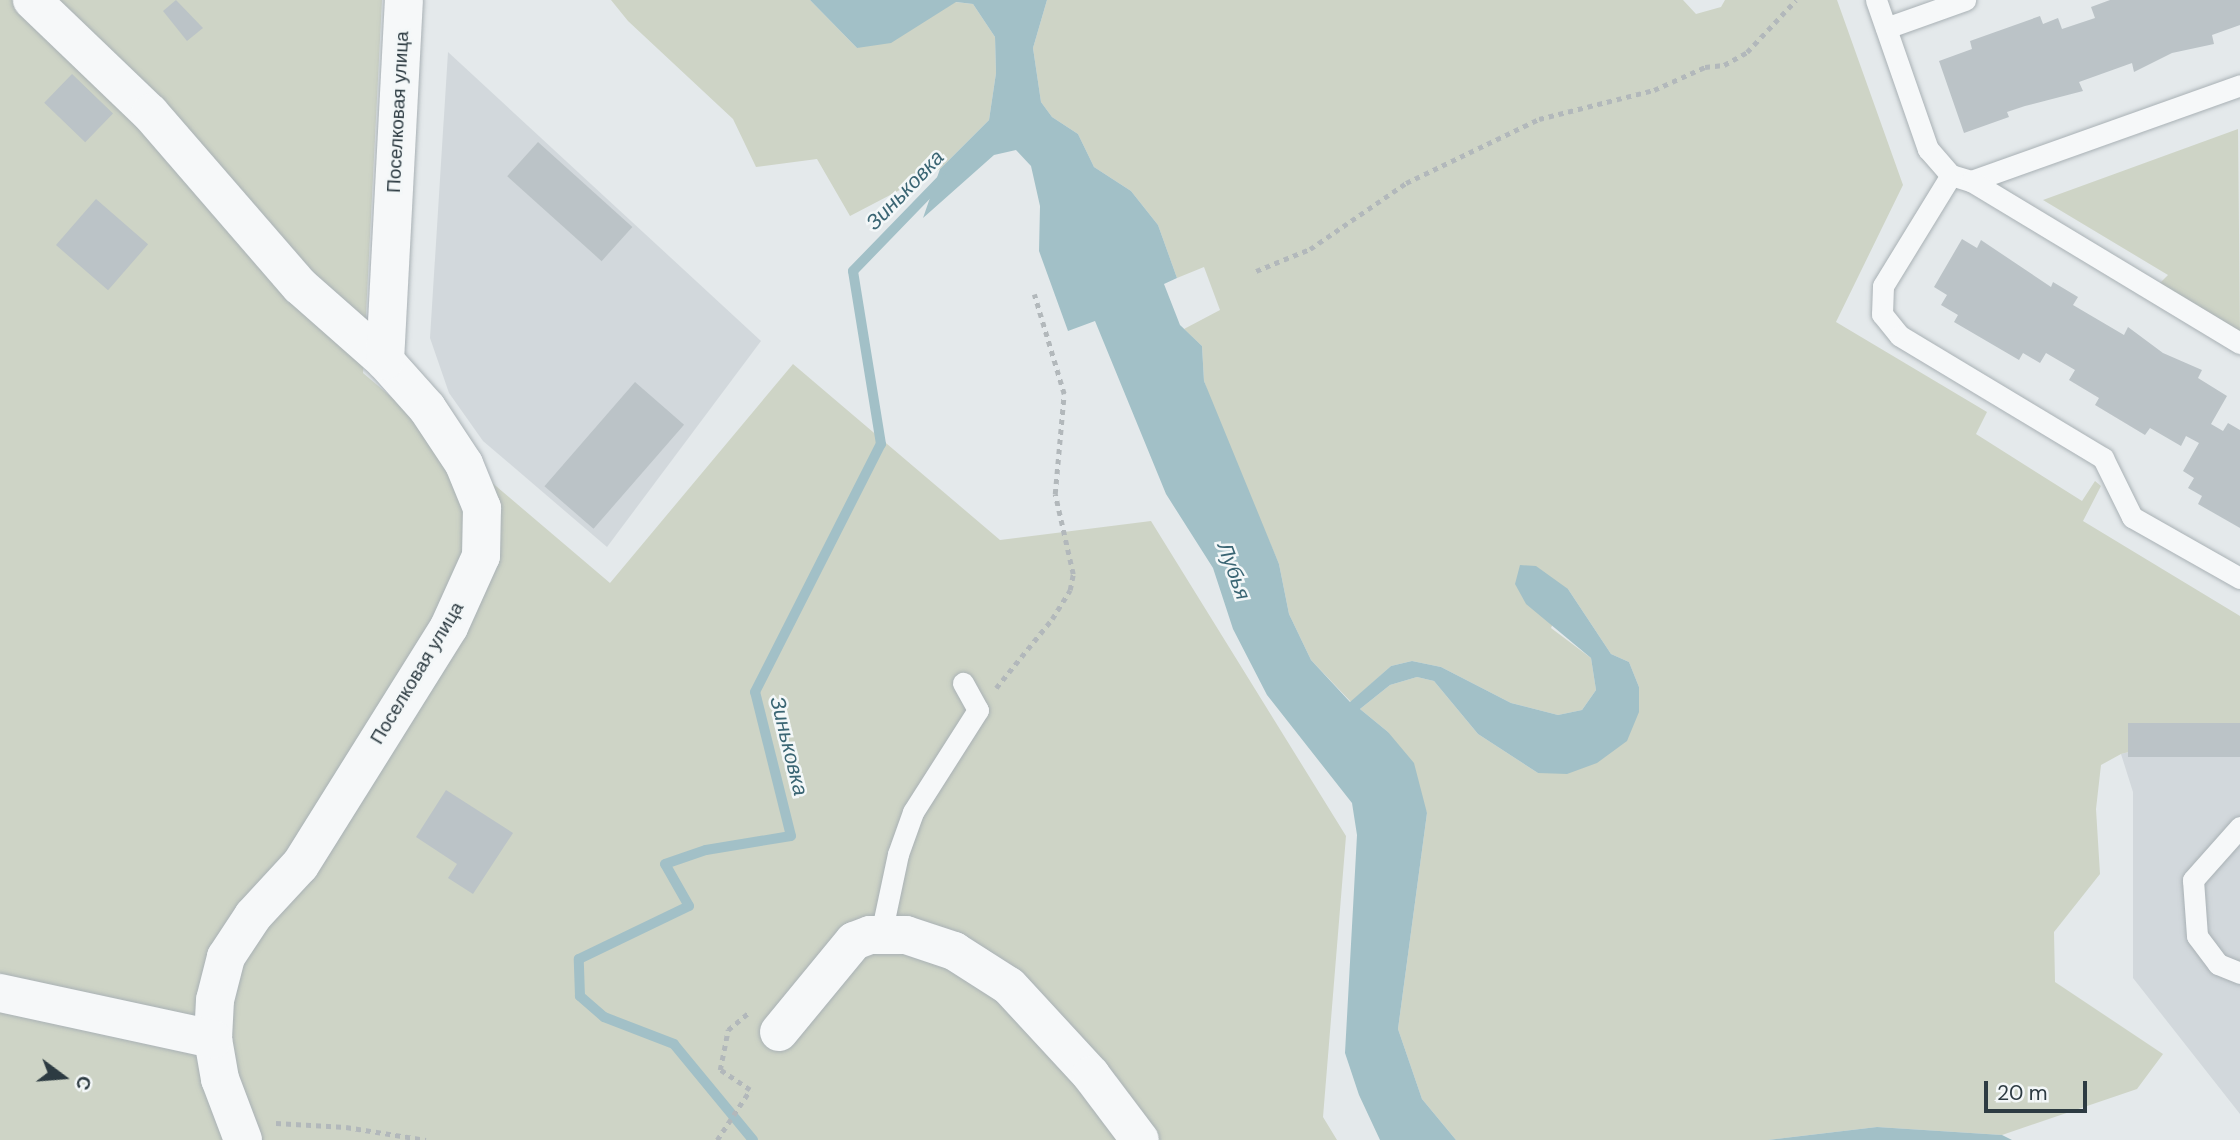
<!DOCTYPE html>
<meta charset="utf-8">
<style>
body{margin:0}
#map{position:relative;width:2240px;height:1140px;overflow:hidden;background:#e4e9eb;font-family:"DM Sans",sans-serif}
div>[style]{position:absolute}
.built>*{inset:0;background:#d2d8dc}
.green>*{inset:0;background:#ced4c6}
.water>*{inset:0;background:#a2c0c7}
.stream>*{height:10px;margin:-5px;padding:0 5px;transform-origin:5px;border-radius:5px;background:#a2c0c7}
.building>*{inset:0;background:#bbc3c7;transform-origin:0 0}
.path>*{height:4.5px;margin-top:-2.25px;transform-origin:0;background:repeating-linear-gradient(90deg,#b2b8bb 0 5px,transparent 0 10px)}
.roads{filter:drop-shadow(0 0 2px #a9b1b5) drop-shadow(0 0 2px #a9b1b5)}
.service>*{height:21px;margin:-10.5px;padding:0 10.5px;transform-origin:10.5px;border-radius:10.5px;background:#f6f8f9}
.minor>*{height:38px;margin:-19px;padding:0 19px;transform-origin:19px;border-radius:19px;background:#f6f8f9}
span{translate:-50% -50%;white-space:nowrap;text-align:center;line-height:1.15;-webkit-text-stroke:5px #f3f7f8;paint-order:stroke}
.street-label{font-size:19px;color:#2d3b42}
.water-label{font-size:21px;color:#3a6573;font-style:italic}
.north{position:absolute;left:28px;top:1042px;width:70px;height:70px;-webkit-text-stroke:5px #f3f7f8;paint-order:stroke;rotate:106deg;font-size:19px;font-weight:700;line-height:28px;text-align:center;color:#2d3b42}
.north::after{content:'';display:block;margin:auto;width:24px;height:32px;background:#2d3b42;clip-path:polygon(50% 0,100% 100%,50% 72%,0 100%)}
.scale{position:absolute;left:1984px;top:1081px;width:103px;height:32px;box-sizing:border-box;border:4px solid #2d3b42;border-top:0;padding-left:9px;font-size:21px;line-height:24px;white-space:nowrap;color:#2d3b42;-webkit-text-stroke:5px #f3f7f8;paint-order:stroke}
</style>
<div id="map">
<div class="built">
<i style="clip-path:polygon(448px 52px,761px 341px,607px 547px,483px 441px,449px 393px,430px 338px)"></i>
<i style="clip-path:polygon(2240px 723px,2240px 1114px,2133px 978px,2133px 792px,2121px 754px)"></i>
</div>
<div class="green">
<i style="clip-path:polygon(0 0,382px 0,363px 373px,610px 583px,793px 364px,1000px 540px,1151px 521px,1346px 836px,1323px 1117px,1337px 1140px,0 1140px)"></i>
<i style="clip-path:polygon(611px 0,810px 0,857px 48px,955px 2px,973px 4px,995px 37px,996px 73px,989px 120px,940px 169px,850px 216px,817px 159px,756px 167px,733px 119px,628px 21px)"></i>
<i style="clip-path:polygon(1047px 0,1683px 0,1696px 14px,1721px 7px,1725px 0,1837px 0,1903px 185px,1836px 322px,1987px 412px,1976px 434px,2082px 501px,2095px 481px,2101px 486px,2083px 521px,2240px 616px,2240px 723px,2121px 754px,2101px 765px,2096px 809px,2100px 874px,2054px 932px,2055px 982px,2163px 1054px,2137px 1089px,2002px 1135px,1877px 1127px,1768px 1140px,1456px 1140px,1422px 1099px,1398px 1029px,1427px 813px,1388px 732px,1360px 709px,1390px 685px,1417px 677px,1434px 681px,1478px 734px,1538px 773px,1639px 687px,1629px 662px,1611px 654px,1568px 589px,1551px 628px,1591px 658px,1596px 690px,1582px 710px,1558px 715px,1511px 703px,1441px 667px,1412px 661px,1391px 666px,1351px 702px,1311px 660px,1289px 614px,1279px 564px,1220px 427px,1204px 381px,1202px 346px,1184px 329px,1220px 310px,1204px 267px,1177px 278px,1158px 225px,1131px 191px,1094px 167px,1078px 134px,1052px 117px,1041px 102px,1033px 48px)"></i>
<i style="clip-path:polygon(2238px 129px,2240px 332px,2159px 284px,2168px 275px,2043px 200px)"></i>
</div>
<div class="water">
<i style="clip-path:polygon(810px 0,1047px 0,1033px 48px,1041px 102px,1052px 117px,1078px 134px,1094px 167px,1131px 191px,1158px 225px,1177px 278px,1164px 284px,1180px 325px,1202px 346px,1204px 381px,1279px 564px,1289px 614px,1311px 660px,1350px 702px,1391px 666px,1412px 661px,1441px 667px,1511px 703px,1558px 715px,1582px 710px,1596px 690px,1591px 658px,1526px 604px,1515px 584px,1520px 565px,1536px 566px,1568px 589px,1611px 654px,1629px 662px,1639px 687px,1639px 712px,1627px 741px,1597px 763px,1567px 774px,1538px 773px,1478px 734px,1434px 681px,1417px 677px,1390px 685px,1360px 709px,1388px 732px,1414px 763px,1427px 813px,1398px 1029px,1422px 1099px,1456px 1140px,1380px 1140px,1359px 1095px,1345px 1053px,1357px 835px,1352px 803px,1267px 695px,1233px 629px,1213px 568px,1166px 494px,1095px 321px,1068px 331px,1039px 251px,1040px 206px,1031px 166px,1016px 150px,994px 155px,923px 218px,940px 169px,989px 120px,996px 73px,995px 37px,973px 4px,956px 2px,891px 43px,857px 48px)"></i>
<i style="clip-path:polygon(1877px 1127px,2002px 1135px,2012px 1140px,1768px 1140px)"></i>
</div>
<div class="stream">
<i style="left:753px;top:1140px;width:124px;rotate:-129.5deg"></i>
<i style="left:674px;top:1044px;width:75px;rotate:-158.9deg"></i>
<i style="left:604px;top:1017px;width:32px;rotate:-139deg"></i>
<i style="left:580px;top:996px;width:37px;rotate:-92deg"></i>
<i style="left:579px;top:959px;width:122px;rotate:-25.7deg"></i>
<i style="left:689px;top:906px;width:48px;rotate:-119.7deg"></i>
<i style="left:665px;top:864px;width:43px;rotate:-18.9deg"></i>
<i style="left:706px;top:850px;width:86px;rotate:-9.4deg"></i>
<i style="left:791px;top:836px;width:148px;rotate:-104deg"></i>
<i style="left:755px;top:692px;width:278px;rotate:-63.1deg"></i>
<i style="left:881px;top:444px;width:175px;rotate:-99.2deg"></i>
<i style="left:853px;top:271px;width:129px;rotate:-45.9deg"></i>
</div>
<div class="building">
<i style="clip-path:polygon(176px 0,203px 28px,187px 41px,163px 11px)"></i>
<i style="clip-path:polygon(2110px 0,2240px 0,2240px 25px,2212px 35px,2214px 44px,2172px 53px,2134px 72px,2132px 63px,2079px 82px,2083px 91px,2025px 106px,2007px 112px,2009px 117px,1964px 133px,1939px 61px,1972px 49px,1970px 41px,2040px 16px,2043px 24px,2058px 18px,2062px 29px,2095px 18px,2091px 7px)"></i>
<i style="left:72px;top:74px;width:57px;height:40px;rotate:44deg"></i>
<i style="left:538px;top:142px;width:127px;height:46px;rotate:42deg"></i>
<i style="left:96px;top:199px;width:69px;height:61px;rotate:41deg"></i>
<i style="clip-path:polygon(1962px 239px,1977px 248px,1981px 240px,2051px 287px,2053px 282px,2078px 297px,2073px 305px,2124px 335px,2128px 327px,2163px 353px,2202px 370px,2198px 378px,2227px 396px,2211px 424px,2223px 431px,2228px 423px,2240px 430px,2240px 528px,2198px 504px,2202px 496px,2188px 488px,2194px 478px,2183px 471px,2199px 443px,2186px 436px,2181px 446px,2150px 428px,2145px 435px,2095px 405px,2099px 398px,2069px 380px,2075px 370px,2046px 353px,2040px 363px,2023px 353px,2019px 360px,1954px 322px,1958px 315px,1941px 305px,1947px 295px,1934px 287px)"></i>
<i style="left:635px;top:382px;width:65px;height:138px;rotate:41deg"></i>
<i style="left:2240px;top:723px;width:34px;height:112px;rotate:90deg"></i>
<i style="clip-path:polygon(446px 790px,513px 833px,473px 894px,448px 878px,457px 864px,416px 837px)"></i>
</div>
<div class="path">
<i style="left:1256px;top:271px;width:58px;rotate:-22.2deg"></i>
<i style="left:1310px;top:249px;width:116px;rotate:-34.5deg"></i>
<i style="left:1406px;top:183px;width:148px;rotate:-25.7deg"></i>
<i style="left:1539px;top:119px;width:119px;rotate:-14.2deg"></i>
<i style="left:1654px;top:90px;width:56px;rotate:-24.3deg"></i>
<i style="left:1705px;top:67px;width:19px;rotate:-6deg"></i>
<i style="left:1724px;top:65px;width:26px;rotate:-29deg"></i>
<i style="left:1747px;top:52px;width:71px;rotate:-46.7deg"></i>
<i style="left:996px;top:688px;width:89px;rotate:-50.9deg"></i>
<i style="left:1052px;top:619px;width:34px;rotate:-58deg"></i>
<i style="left:1070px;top:590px;width:16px;rotate:-79deg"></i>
<i style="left:1073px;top:574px;width:82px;rotate:-102.7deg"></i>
<i style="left:1055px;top:494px;width:100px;rotate:-84.9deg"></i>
<i style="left:1064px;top:394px;width:104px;rotate:-106.7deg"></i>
<i style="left:276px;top:1123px;width:70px;rotate:3.3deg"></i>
<i style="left:346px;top:1127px;width:81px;rotate:9.2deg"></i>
<i style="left:717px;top:1140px;width:60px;rotate:-56.6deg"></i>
<i style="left:750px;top:1090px;width:36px;rotate:-146deg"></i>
<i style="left:720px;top:1070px;width:41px;rotate:-78.7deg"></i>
<i style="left:728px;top:1030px;width:26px;rotate:-40deg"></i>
</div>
<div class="roads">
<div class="service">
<i style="left:1876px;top:0;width:158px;rotate:70.8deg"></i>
<i style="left:1928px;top:149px;width:35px;rotate:49deg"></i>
<i style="left:1951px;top:175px;width:21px;rotate:17deg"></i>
<i style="left:1971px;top:181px;width:286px;rotate:-19.6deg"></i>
<i style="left:1886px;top:28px;width:84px;rotate:-19.5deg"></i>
<i style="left:1951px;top:175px;width:130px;rotate:121.5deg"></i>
<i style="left:1883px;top:286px;width:28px;rotate:92deg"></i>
<i style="left:1882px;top:314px;width:28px;rotate:51deg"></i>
<i style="left:1900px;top:336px;width:237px;rotate:31deg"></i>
<i style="left:2103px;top:458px;width:66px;rotate:63.8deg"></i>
<i style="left:2132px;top:517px;width:124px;rotate:29.5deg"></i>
<i style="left:1971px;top:181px;width:314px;rotate:31.1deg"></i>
<i style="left:2240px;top:827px;width:71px;rotate:131.6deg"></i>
<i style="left:2193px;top:880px;width:56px;rotate:85.9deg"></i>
<i style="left:2197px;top:936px;width:35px;rotate:53deg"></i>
<i style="left:2218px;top:964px;width:24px;rotate:22deg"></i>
<i style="left:881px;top:934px;width:82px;rotate:-78deg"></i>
<i style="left:898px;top:854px;width:45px;rotate:-70.3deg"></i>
<i style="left:913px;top:812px;width:121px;rotate:-57.5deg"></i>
<i style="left:978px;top:710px;width:31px;rotate:-119deg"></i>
</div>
<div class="minor">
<i style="left:32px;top:0;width:163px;rotate:43.8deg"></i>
<i style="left:150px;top:113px;width:229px;rotate:49.1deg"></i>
<i style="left:300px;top:286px;width:113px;rotate:41.4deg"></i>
<i style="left:385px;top:361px;width:63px;rotate:48.2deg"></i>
<i style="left:427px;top:408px;width:67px;rotate:56.5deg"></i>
<i style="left:464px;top:464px;width:48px;rotate:67.8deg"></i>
<i style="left:482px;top:508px;width:48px;rotate:91.2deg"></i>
<i style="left:481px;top:556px;width:78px;rotate:114.3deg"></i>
<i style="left:449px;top:627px;width:281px;rotate:122deg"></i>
<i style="left:300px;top:865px;width:69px;rotate:132.7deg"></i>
<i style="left:253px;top:916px;width:49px;rotate:123.4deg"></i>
<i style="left:226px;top:957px;width:44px;rotate:104.3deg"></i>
<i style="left:215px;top:1000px;width:39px;rotate:93deg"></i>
<i style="left:213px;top:1039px;width:41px;rotate:80.1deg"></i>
<i style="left:220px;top:1079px;width:65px;rotate:69.3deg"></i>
<i style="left:385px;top:361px;width:361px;rotate:-87deg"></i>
<i style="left:0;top:993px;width:218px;rotate:12.2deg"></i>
<i style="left:779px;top:1032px;width:118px;rotate:-50.5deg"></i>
<i style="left:854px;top:941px;width:17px;rotate:-21deg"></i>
<i style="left:870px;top:935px;width:36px"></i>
<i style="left:906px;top:935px;width:51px;rotate:18.4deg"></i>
<i style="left:954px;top:951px;width:65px;rotate:32.5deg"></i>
<i style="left:1009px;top:986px;width:121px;rotate:47.3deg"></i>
<i style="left:1091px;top:1075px;width:81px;rotate:53deg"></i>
</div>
</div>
<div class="street-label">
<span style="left:398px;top:112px;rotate:-87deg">Поселковая улица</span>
<span style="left:417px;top:673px;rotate:-59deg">Поселковая улица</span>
</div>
<div class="water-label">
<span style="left:905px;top:190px;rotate:-46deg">Зиньковка</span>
<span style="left:1234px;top:571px;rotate:70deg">Лубья</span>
<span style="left:789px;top:746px;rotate:76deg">Зиньковка</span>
</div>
<div class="north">С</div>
<div class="scale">20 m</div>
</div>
